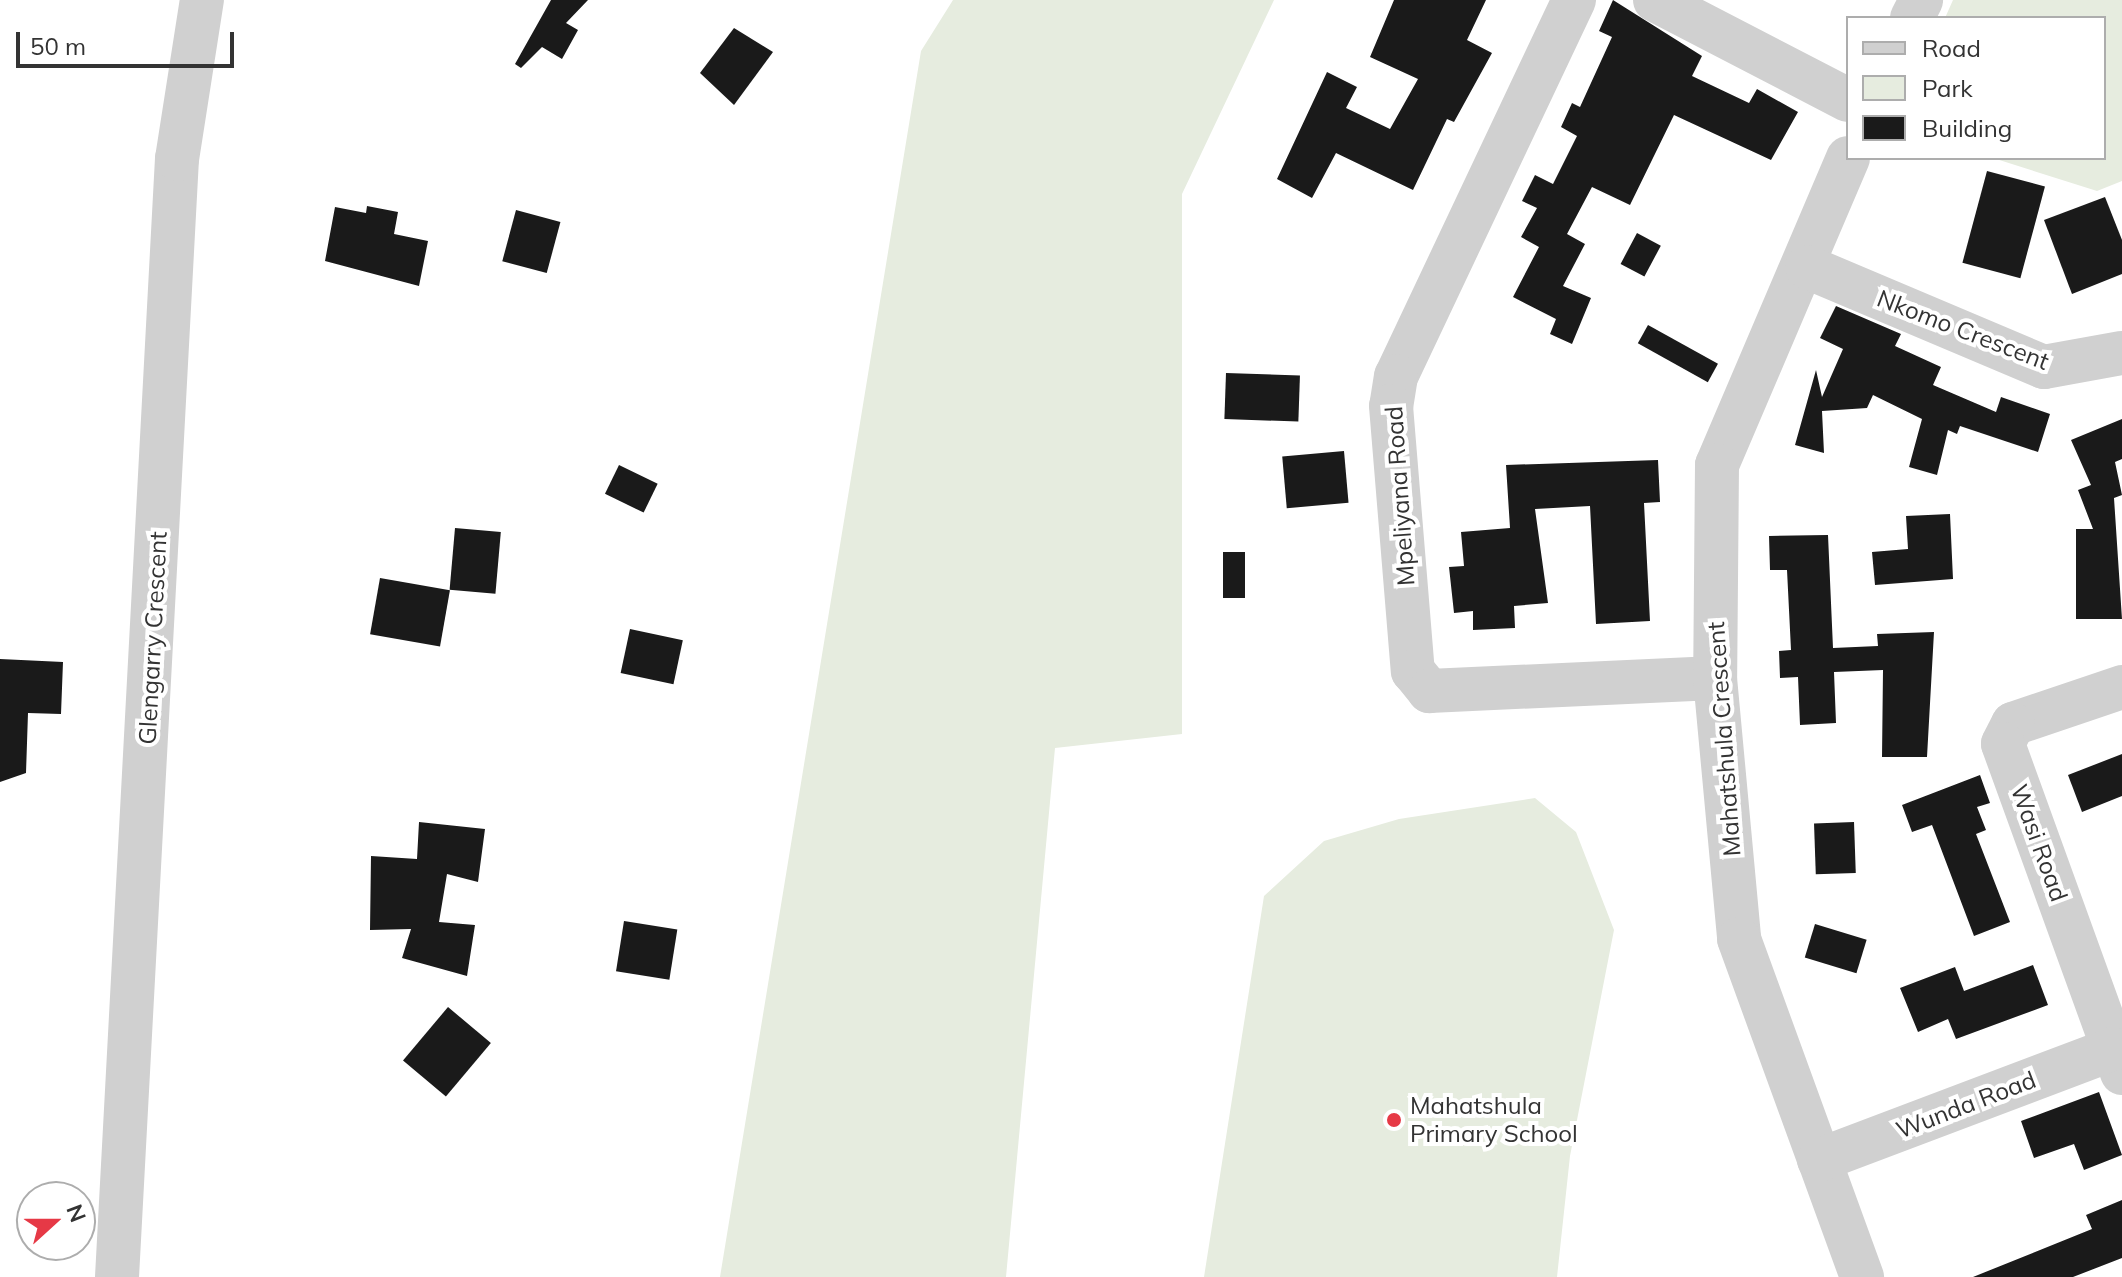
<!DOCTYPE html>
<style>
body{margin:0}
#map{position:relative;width:2122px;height:1277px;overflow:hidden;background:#fff;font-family:Mulish,sans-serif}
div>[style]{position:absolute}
.green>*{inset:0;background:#e6ecdf}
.building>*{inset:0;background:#1a1a1a;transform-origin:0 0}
.minor>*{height:44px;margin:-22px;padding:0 22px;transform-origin:22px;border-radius:22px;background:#d0d0d0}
.dots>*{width:22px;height:22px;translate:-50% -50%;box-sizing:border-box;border:4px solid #fff;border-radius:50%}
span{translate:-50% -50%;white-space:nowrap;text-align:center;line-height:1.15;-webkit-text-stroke:8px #fff;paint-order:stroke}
.street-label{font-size:24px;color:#333}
.poi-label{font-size:24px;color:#333}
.left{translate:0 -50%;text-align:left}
.legend{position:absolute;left:1846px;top:16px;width:260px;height:144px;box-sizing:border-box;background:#fff;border:2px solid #adadad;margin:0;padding:10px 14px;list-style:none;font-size:24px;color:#333}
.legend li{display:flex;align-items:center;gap:16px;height:40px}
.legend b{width:40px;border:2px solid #adadad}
.north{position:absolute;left:16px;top:1181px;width:80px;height:80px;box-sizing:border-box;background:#fff;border:2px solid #adadad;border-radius:50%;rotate:69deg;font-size:22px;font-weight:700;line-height:32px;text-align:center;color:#333}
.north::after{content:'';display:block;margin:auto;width:28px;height:36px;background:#e63946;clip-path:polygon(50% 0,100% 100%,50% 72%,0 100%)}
.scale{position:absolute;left:16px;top:32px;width:218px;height:36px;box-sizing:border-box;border:4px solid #333;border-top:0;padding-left:10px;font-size:24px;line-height:28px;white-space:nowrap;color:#333;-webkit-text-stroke:6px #fff;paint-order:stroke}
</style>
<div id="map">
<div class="green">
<i style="clip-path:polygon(953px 0,1274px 0,1182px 194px,1182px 734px,1055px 748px,1006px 1277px,720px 1277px,921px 51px)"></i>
<i style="clip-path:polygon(1953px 0,2122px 0,2122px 181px,2097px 191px,1993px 158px,2104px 158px,2104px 18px,1945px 18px)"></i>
<i style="clip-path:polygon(1535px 798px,1576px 832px,1614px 930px,1570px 1156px,1557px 1277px,1204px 1277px,1264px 896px,1324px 841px,1399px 819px)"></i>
</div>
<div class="building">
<i style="clip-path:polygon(551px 0,588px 0,566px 23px,578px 30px,562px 59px,542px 47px,521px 68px,515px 64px)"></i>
<i style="clip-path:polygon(1394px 0,1486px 0,1467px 40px,1492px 53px,1454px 122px,1447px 119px,1413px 190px,1336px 153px,1312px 198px,1277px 179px,1327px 72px,1357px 87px,1346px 108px,1390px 129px,1418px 79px,1370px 57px)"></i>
<i style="clip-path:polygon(1613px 0,1702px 56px,1692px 76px,1749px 103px,1757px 89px,1798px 112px,1771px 160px,1674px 115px,1630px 205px,1592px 187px,1567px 234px,1585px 244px,1563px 286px,1591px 298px,1572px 344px,1550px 334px,1556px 319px,1513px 297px,1539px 247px,1521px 237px,1537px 208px,1522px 201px,1535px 175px,1553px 184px,1577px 136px,1561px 127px,1572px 103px,1580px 107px,1612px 37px,1599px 31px)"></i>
<i style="clip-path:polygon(734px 28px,773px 52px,734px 105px,700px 73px)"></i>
<i style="left:1987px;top:171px;width:60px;height:95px;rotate:15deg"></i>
<i style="clip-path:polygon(2105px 197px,2122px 240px,2122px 274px,2072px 294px,2044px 220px)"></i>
<i style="clip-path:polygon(367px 206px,398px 212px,394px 234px,428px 241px,419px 286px,325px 261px,335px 207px,366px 213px)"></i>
<i style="left:516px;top:210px;width:46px;height:53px;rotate:15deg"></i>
<i style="left:1637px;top:233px;width:27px;height:35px;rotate:28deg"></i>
<i style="clip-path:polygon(1836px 306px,1901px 334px,1895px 346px,1941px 367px,1933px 385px,1996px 412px,2001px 397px,2050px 414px,2038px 452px,1960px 426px,1957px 434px,1948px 430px,1937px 475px,1909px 467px,1922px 419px,1873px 395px,1867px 408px,1822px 411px,1824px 453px,1795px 445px,1816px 370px,1822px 397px,1843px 349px,1820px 338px)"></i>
<i style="left:1648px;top:325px;width:80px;height:21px;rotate:29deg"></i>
<i style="left:1226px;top:373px;width:74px;height:46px;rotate:2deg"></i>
<i style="clip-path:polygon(2122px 419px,2122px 459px,2115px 462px,2122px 495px,2114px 498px,2122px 619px,2076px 619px,2076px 529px,2093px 529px,2078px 490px,2091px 485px,2071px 440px)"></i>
<i style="left:1344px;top:451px;width:52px;height:62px;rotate:85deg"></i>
<i style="clip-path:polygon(1658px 460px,1660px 502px,1644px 503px,1650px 621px,1596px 624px,1590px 506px,1535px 509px,1548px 603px,1514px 606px,1515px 628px,1473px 630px,1473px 611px,1454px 613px,1449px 567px,1464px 566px,1461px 532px,1510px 528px,1506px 465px)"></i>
<i style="left:619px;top:465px;width:43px;height:32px;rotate:26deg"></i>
<i style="clip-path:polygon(1950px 514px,1953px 579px,1875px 585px,1872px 552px,1908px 549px,1906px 516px)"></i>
<i style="left:455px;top:528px;width:46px;height:62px;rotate:5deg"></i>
<i style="clip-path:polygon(1828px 535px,1833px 648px,1878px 646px,1877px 634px,1934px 632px,1927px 757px,1882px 757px,1883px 670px,1834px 672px,1836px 723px,1800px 725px,1798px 677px,1780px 678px,1779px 651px,1791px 650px,1787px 570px,1770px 570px,1769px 536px)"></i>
<i style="left:1223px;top:552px;width:22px;height:46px"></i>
<i style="left:380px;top:578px;width:71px;height:57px;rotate:10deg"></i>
<i style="left:630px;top:629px;width:54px;height:45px;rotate:12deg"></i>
<i style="clip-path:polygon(0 659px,63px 662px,61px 714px,28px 713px,26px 773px,0 782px)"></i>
<i style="clip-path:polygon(2122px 754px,2122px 796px,2082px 812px,2068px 775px)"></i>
<i style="clip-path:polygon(1980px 775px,1990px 803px,1977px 807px,1986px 830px,1976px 834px,2010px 922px,1974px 936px,1932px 825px,1912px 832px,1902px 805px)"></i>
<i style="clip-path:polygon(419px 822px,485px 829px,478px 882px,447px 874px,439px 922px,475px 925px,467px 976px,402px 958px,411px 929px,370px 930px,371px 856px,417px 859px)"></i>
<i style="left:1854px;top:822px;width:51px;height:40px;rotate:88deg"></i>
<i style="left:624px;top:921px;width:54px;height:51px;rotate:9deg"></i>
<i style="left:1815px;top:924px;width:54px;height:35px;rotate:17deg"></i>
<i style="clip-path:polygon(2033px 965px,2048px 1005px,1956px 1039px,1948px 1019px,1918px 1032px,1900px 988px,1955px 967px,1964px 991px)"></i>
<i style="left:448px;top:1007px;width:56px;height:70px;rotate:40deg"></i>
<i style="clip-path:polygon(2099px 1092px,2122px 1155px,2084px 1170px,2074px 1144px,2034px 1158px,2021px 1121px)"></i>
<i style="clip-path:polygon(2122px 1200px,2122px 1258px,2073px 1277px,1973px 1277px,2092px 1229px,2086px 1215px)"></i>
</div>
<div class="minor">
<i style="left:1574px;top:0;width:416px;rotate:115.3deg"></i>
<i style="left:1396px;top:376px;width:30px;rotate:99deg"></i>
<i style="left:1391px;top:406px;width:266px;rotate:85.3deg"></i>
<i style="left:1413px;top:671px;width:26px;rotate:51deg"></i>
<i style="left:1429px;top:691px;width:286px;rotate:-2.6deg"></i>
<i style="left:1655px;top:0;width:217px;rotate:27.4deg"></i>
<i style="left:1912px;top:18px;width:20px;rotate:-63deg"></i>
<i style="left:1848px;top:158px;width:334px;rotate:113.1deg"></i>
<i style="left:1717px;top:465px;width:213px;rotate:90.5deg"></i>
<i style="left:1715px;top:678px;width:262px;rotate:84.7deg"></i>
<i style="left:1739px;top:939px;width:360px;rotate:70deg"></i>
<i style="left:1807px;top:267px;width:257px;rotate:22.9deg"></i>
<i style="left:2044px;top:367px;width:79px;rotate:-10.2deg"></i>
<i style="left:2122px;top:687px;width:115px;rotate:161.3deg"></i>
<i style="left:2013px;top:724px;width:22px;rotate:117deg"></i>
<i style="left:2003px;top:744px;width:350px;rotate:70.1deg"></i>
<i style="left:1819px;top:1160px;width:314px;rotate:-20.7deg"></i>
<i style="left:117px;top:1277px;width:1120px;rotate:-86.93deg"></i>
<i style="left:177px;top:159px;width:161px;rotate:-81.1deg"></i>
</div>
<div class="dots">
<i style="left:1394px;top:1120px;background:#e63946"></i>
</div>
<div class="street-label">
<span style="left:1963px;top:330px;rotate:21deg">Nkomo Crescent</span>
<span style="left:1400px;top:496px;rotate:-94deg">Mpeliyana Road</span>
<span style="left:153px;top:638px;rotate:-87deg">Glengarry Crescent</span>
<span style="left:1724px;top:739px;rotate:-94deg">Mahatshula Crescent</span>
<span style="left:2039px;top:843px;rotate:70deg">Wasi Road</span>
<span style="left:1966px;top:1105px;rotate:-21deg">Wunda Road</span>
</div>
<div class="poi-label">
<span class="left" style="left:1410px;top:1120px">Mahatshula<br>Primary School</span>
</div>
<ul class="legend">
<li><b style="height:10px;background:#d0d0d0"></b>Road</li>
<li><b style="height:22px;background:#e6ecdf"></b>Park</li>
<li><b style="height:22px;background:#1a1a1a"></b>Building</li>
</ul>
<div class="north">N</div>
<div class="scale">50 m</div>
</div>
